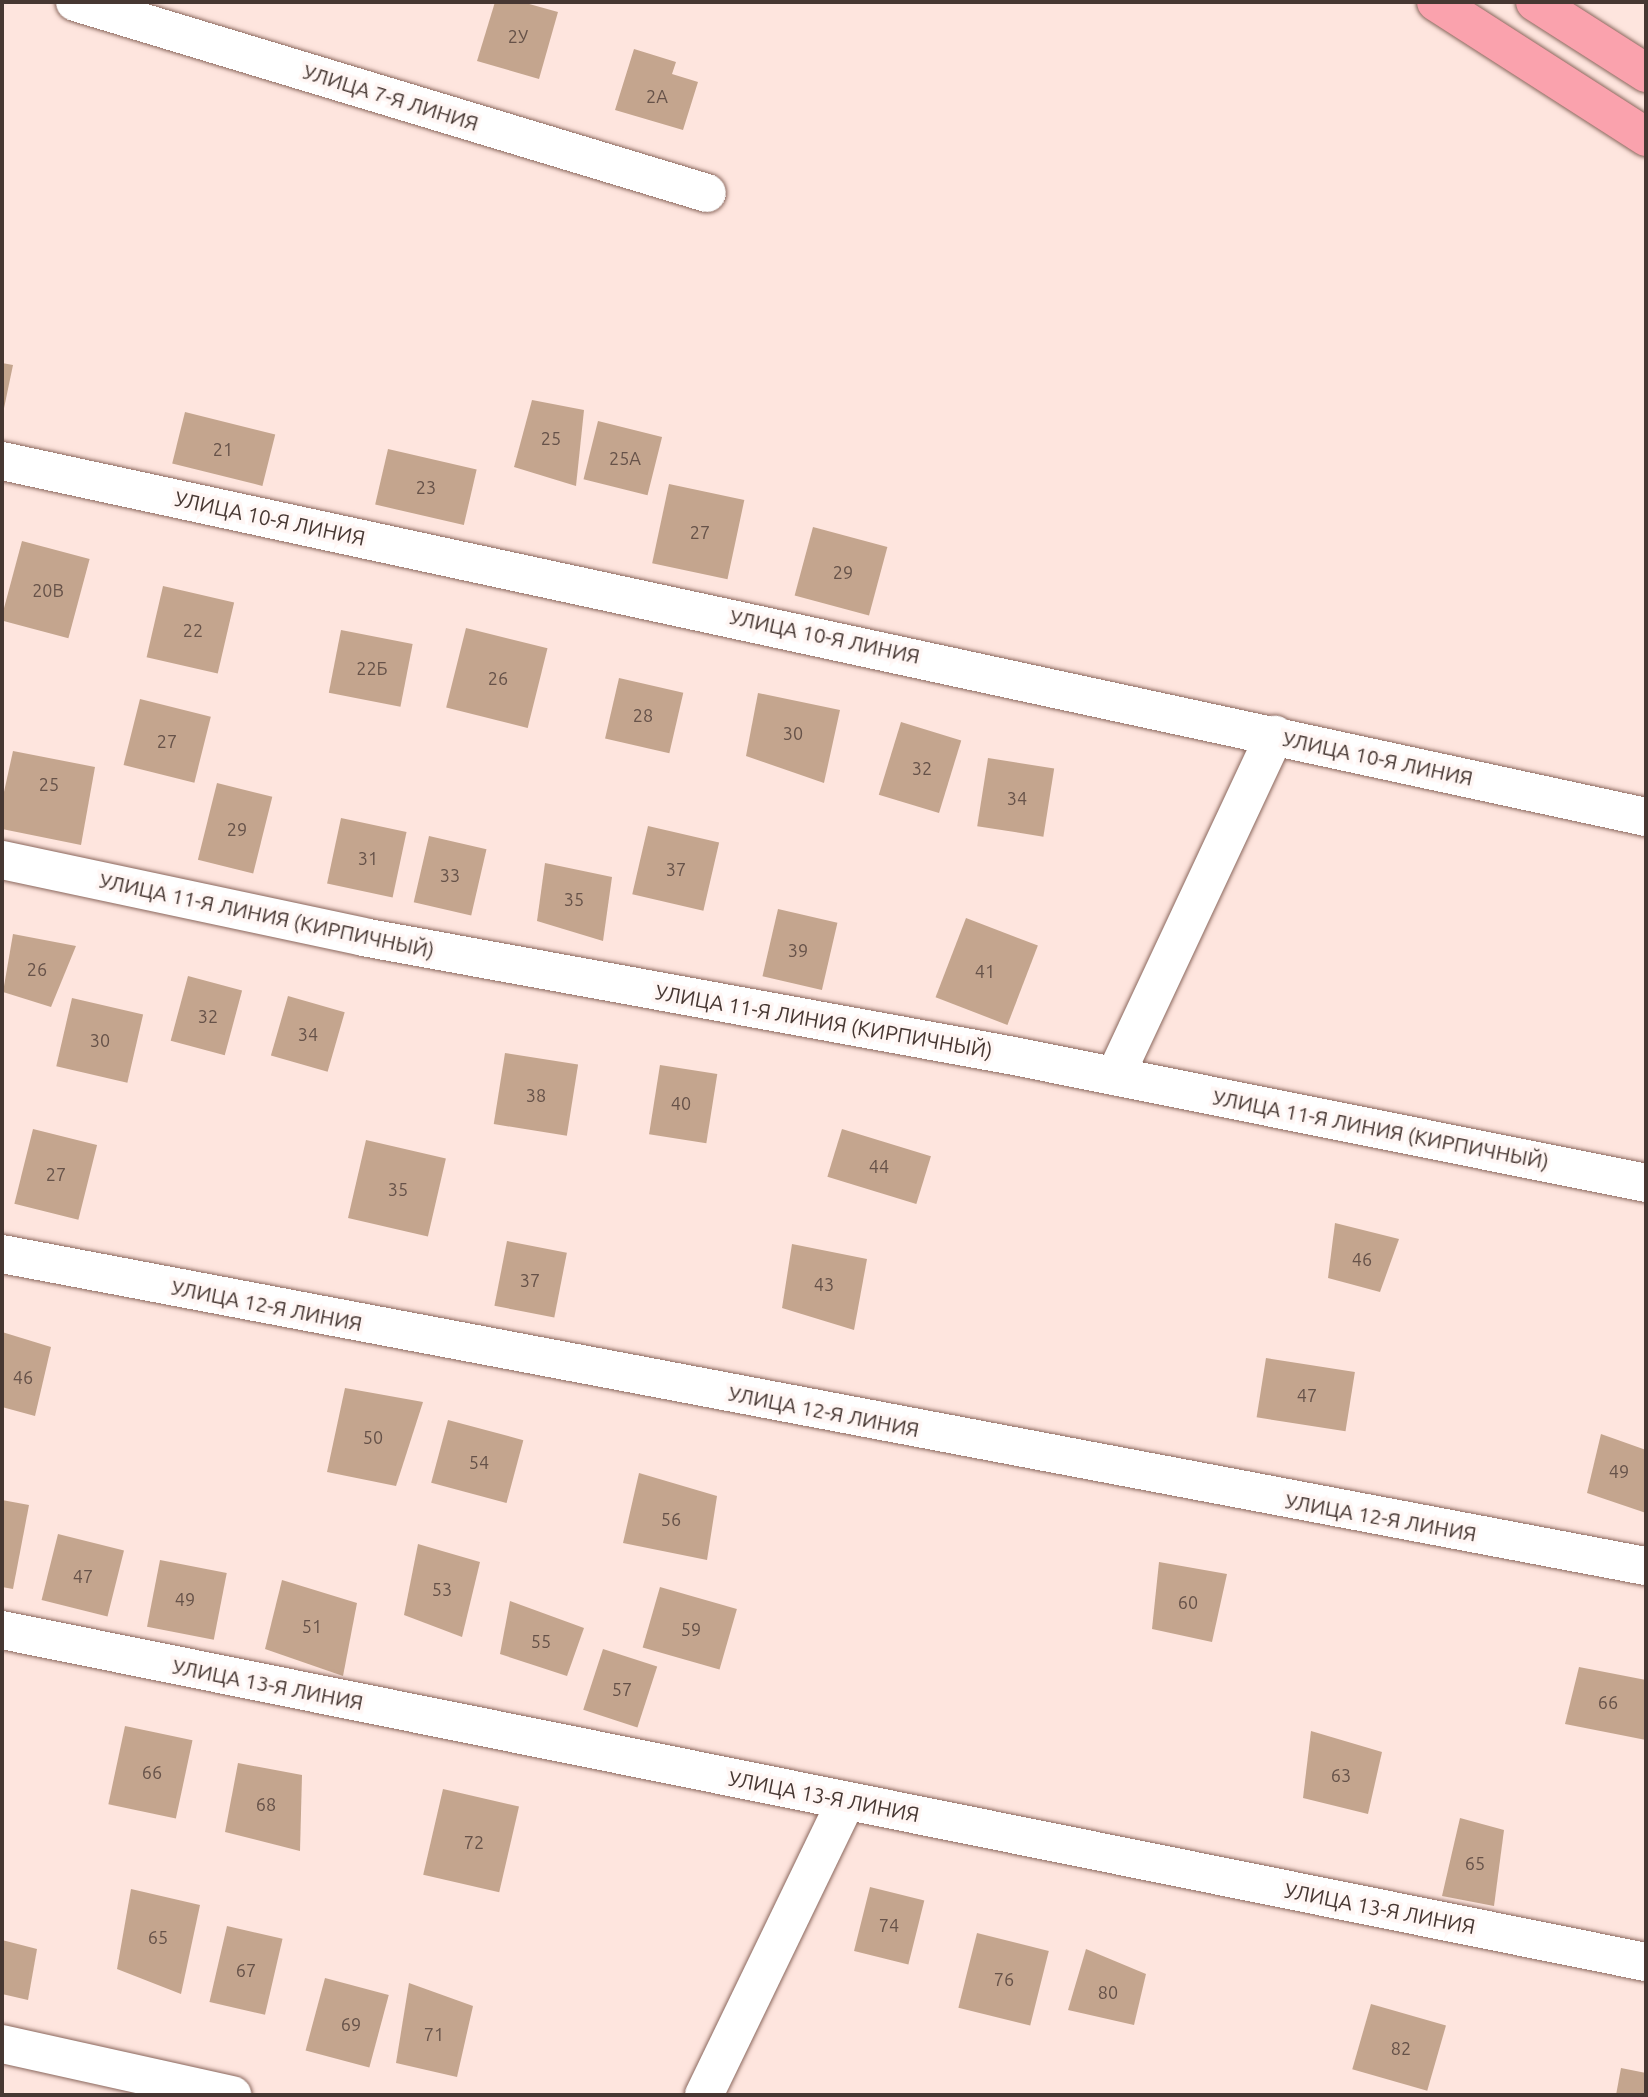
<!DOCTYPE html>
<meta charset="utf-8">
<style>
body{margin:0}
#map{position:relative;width:1648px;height:2097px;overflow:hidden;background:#fee5de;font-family:Ubuntu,sans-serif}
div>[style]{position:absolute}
.building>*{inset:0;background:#c4a58e;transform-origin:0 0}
.roads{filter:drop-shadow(0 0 2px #8a675d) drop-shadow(0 0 2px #8a675d)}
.minor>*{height:38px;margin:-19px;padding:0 19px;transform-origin:19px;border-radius:19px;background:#fff}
.primary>*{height:38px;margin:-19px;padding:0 19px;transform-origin:19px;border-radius:19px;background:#faa2ad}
span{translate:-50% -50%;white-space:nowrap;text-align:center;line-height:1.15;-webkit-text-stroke:7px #fff6f4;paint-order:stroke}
.number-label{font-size:18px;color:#665249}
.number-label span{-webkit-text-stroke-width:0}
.street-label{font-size:21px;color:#463732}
.frame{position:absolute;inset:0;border:4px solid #463732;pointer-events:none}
</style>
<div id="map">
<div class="building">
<i style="clip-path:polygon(495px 2px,522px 2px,558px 12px,539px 79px,477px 61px)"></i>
<i style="clip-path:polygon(634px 49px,676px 62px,672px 74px,698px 82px,683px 130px,615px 110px)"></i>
<i style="clip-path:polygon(2px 363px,13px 365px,3px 413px,2px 413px)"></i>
<i style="clip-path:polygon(532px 400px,584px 410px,576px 486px,514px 467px)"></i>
<i style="left:185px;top:412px;width:93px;height:53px;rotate:14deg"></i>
<i style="left:598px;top:421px;width:66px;height:60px;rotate:14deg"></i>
<i style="left:388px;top:449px;width:91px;height:57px;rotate:13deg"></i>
<i style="left:669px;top:484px;width:77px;height:81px;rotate:12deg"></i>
<i style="left:813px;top:527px;width:77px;height:71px;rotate:15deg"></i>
<i style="left:22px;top:541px;width:70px;height:82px;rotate:15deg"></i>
<i style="left:163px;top:586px;width:73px;height:73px;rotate:13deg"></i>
<i style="left:466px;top:628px;width:84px;height:82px;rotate:14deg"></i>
<i style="left:341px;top:630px;width:73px;height:64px;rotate:11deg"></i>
<i style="left:619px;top:678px;width:66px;height:62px;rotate:13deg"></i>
<i style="clip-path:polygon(758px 693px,840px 710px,824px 783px,746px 756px)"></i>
<i style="left:140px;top:699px;width:73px;height:68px;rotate:14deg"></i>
<i style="left:901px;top:722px;width:63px;height:76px;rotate:17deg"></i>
<i style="clip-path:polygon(13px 751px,95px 767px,81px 845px,2px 829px,2px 801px)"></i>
<i style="left:988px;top:758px;width:67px;height:69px;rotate:9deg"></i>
<i style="left:217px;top:783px;width:57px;height:79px;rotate:14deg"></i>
<i style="left:341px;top:818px;width:67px;height:67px;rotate:12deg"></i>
<i style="left:648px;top:826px;width:73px;height:70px;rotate:13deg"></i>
<i style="left:429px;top:836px;width:59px;height:68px;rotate:13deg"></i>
<i style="clip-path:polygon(545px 863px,612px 877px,603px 941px,537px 921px)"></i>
<i style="left:778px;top:909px;width:61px;height:69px;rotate:13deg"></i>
<i style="left:966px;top:918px;width:77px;height:85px;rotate:21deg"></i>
<i style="clip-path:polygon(13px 934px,76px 946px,51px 1007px,3px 992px)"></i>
<i style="left:188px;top:976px;width:56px;height:67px;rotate:15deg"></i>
<i style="left:288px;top:996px;width:59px;height:62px;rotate:16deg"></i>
<i style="left:72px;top:998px;width:73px;height:70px;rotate:13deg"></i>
<i style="left:505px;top:1053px;width:74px;height:72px;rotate:9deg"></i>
<i style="left:660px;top:1065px;width:58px;height:70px;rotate:9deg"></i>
<i style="left:33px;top:1129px;width:66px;height:77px;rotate:14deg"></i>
<i style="left:842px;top:1129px;width:93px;height:50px;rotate:17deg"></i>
<i style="left:366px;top:1140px;width:82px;height:80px;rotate:13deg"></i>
<i style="clip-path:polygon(1335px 1223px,1399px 1239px,1380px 1292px,1328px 1278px)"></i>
<i style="left:507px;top:1241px;width:61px;height:66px;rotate:11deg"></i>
<i style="clip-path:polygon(792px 1244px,867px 1259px,854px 1330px,782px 1308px)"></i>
<i style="clip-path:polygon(2px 1332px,51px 1347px,35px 1416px,2px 1407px)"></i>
<i style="left:1266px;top:1358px;width:90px;height:60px;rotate:9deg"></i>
<i style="clip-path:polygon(345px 1388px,423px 1402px,396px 1486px,327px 1472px)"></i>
<i style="left:448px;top:1420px;width:78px;height:65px;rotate:15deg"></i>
<i style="clip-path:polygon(1601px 1434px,1646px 1450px,1646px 1513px,1587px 1493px)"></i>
<i style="clip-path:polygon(639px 1473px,717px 1496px,707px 1560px,623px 1543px)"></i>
<i style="clip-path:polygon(2px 1500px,29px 1505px,13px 1589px,2px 1587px)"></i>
<i style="left:58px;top:1534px;width:68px;height:68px;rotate:14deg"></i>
<i style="clip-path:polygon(418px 1544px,480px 1562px,462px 1637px,404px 1615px)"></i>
<i style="left:160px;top:1560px;width:68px;height:68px;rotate:11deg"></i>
<i style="clip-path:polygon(1159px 1562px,1227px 1574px,1212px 1642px,1152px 1629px)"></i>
<i style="clip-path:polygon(282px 1580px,357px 1603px,343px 1676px,265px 1649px)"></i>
<i style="left:660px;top:1587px;width:80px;height:63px;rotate:16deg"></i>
<i style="clip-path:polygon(510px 1601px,584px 1628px,567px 1676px,500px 1654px)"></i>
<i style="left:603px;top:1649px;width:57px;height:64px;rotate:18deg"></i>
<i style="clip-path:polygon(1579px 1667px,1646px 1680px,1646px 1740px,1565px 1724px)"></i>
<i style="left:125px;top:1726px;width:69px;height:80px;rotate:12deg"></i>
<i style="clip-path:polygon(1311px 1731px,1382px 1752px,1368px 1814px,1303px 1798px)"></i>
<i style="clip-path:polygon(238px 1763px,302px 1775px,300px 1851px,225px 1832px)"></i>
<i style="left:443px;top:1789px;width:78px;height:88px;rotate:13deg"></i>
<i style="clip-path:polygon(1460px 1818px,1504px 1830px,1494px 1906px,1442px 1896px)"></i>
<i style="left:870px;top:1887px;width:56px;height:66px;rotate:14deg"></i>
<i style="clip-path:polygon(131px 1889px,200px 1905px,181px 1994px,117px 1969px)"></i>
<i style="left:227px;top:1926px;width:57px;height:78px;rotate:13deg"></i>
<i style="left:977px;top:1933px;width:74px;height:77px;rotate:14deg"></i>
<i style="clip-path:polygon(2px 1940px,37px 1949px,28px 2000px,2px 1994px)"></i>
<i style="clip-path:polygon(1086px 1949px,1146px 1974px,1134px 2025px,1068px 2010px)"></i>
<i style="left:325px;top:1978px;width:66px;height:75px;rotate:15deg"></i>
<i style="clip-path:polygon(409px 1983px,473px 2006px,457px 2077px,396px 2063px)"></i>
<i style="left:1371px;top:2004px;width:78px;height:68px;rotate:16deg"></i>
<i style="clip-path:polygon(1621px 2068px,1646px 2073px,1646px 2095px,1616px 2095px)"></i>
</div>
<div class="roads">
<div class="minor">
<i style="left:75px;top:2px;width:660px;rotate:16.82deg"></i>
<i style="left:2px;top:461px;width:1682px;rotate:12.22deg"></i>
<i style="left:2px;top:860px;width:369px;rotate:12deg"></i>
<i style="left:363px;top:937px;width:662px;rotate:10.36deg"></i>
<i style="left:1014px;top:1056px;width:645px;rotate:11.36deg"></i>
<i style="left:1115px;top:1076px;width:377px;rotate:-64.9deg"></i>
<i style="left:2px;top:1254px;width:1673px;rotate:10.75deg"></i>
<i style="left:2px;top:1630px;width:1677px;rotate:11.42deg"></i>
<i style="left:2px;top:2044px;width:236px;rotate:12.5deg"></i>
<i style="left:704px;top:2095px;width:326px;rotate:-64.2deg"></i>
</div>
<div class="primary">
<i style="left:1436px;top:2px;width:250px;rotate:32.7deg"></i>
<i style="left:1535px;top:2px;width:132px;rotate:32.6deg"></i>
</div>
</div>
<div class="number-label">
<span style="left:518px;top:36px">2У</span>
<span style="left:657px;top:96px">2А</span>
<span style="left:551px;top:438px">25</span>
<span style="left:223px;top:449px">21</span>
<span style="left:625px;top:458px">25А</span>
<span style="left:426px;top:487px">23</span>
<span style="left:700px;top:532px">27</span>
<span style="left:843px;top:572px">29</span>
<span style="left:48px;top:590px">20В</span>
<span style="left:193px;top:630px">22</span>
<span style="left:372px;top:668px">22Б</span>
<span style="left:498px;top:678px">26</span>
<span style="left:643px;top:715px">28</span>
<span style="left:793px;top:733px">30</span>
<span style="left:167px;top:741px">27</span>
<span style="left:922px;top:768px">32</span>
<span style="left:49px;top:784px">25</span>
<span style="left:1017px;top:798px">34</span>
<span style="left:237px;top:829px">29</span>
<span style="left:368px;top:858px">31</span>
<span style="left:676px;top:869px">37</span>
<span style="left:450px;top:875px">33</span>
<span style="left:574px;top:899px">35</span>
<span style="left:798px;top:950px">39</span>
<span style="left:37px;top:969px">26</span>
<span style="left:985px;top:971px">41</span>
<span style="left:208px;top:1016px">32</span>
<span style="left:308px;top:1034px">34</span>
<span style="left:100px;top:1040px">30</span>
<span style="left:536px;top:1095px">38</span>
<span style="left:681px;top:1103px">40</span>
<span style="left:879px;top:1166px">44</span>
<span style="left:56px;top:1174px">27</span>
<span style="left:398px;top:1189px">35</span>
<span style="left:1362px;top:1259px">46</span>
<span style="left:530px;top:1280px">37</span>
<span style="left:824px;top:1284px">43</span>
<span style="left:23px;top:1377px">46</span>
<span style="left:1307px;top:1395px">47</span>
<span style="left:373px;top:1437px">50</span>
<span style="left:479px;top:1462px">54</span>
<span style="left:1619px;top:1471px">49</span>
<span style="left:671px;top:1519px">56</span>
<span style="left:83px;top:1576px">47</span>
<span style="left:442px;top:1589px">53</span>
<span style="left:185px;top:1599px">49</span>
<span style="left:1188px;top:1602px">60</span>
<span style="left:312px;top:1626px">51</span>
<span style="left:691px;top:1629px">59</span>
<span style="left:541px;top:1641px">55</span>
<span style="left:622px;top:1689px">57</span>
<span style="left:1608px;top:1702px">66</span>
<span style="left:152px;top:1772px">66</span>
<span style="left:1341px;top:1775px">63</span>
<span style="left:266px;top:1804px">68</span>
<span style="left:474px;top:1842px">72</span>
<span style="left:1475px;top:1863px">65</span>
<span style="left:889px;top:1925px">74</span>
<span style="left:158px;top:1937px">65</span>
<span style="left:246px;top:1970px">67</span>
<span style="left:1004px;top:1979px">76</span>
<span style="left:1108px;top:1992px">80</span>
<span style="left:351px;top:2024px">69</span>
<span style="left:434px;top:2034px">71</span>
<span style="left:1401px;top:2048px">82</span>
</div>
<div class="street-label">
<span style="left:391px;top:97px;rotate:17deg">УЛИЦА 7-Я ЛИНИЯ</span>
<span style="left:270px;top:518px;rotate:12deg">УЛИЦА 10-Я ЛИНИЯ</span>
<span style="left:825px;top:636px;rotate:12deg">УЛИЦА 10-Я ЛИНИЯ</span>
<span style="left:1378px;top:758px;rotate:12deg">УЛИЦА 10-Я ЛИНИЯ</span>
<span style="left:267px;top:915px;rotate:12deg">УЛИЦА 11-Я ЛИНИЯ (КИРПИЧНЫЙ)</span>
<span style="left:824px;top:1021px;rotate:10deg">УЛИЦА 11-Я ЛИНИЯ (КИРПИЧНЫЙ)</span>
<span style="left:1381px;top:1129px;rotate:11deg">УЛИЦА 11-Я ЛИНИЯ (КИРПИЧНЫЙ)</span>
<span style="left:267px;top:1305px;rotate:11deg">УЛИЦА 12-Я ЛИНИЯ</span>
<span style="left:824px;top:1411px;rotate:11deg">УЛИЦА 12-Я ЛИНИЯ</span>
<span style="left:1381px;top:1517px;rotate:10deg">УЛИЦА 12-Я ЛИНИЯ</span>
<span style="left:268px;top:1684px;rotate:11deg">УЛИЦА 13-Я ЛИНИЯ</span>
<span style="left:824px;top:1796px;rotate:11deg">УЛИЦА 13-Я ЛИНИЯ</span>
<span style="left:1380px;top:1908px;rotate:11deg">УЛИЦА 13-Я ЛИНИЯ</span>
</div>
<div class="frame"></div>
</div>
